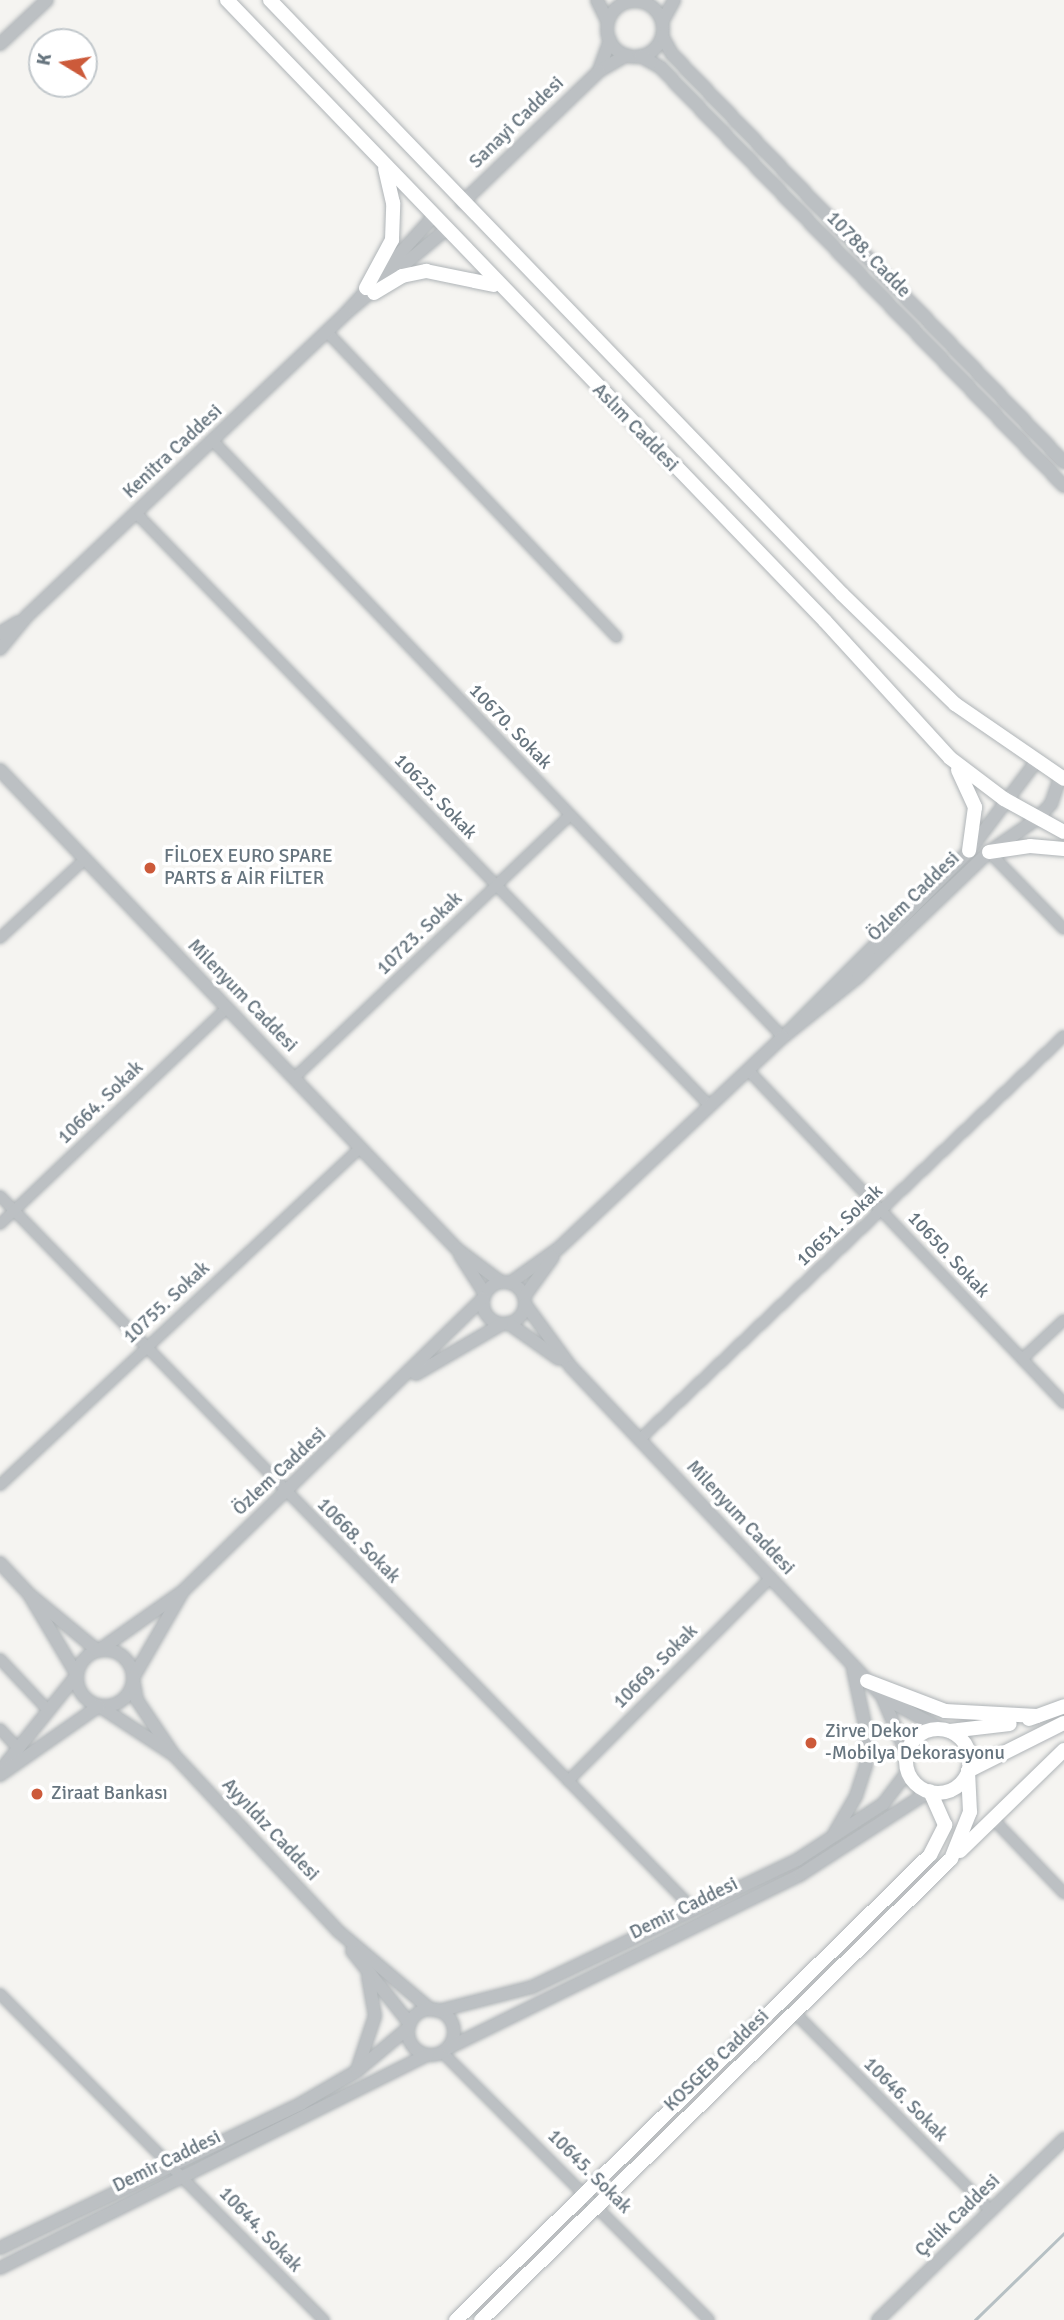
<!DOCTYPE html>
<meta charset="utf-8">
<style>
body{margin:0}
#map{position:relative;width:1064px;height:2320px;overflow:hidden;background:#f5f4f1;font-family:Signika,sans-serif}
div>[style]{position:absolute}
.stream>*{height:2.5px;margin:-1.25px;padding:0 1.25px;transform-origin:1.25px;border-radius:1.25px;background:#b6c0c4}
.roads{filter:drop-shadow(0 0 2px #afb4b7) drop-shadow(0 0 2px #afb4b7)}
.minor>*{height:10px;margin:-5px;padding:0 5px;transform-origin:5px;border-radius:5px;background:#bcc0c3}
.tertiary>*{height:12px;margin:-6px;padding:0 6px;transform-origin:6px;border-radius:6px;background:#bcc0c3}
.tertiary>.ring{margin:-6px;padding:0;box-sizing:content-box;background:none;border:12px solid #bcc0c3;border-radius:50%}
.secondary>*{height:14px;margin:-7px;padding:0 7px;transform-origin:7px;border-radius:7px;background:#fff}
.secondary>.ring{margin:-7px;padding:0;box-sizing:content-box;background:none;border:14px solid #fff;border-radius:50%}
.dots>*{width:19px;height:19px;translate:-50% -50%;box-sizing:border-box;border:4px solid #fff;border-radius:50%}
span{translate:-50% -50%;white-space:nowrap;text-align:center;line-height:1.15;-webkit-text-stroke:7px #fff;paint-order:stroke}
.street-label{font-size:19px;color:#67757f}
.poi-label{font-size:19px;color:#67757f}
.left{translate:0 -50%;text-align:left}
.north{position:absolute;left:28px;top:28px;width:70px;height:70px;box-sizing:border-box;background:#fff;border:2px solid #c2c8cc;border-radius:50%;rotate:281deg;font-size:19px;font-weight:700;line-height:28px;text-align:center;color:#67757f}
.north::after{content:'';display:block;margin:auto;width:24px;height:32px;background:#cc5a3a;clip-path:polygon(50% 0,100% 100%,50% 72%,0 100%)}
</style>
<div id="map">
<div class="stream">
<i style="left:975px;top:2320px;width:124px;rotate:-44.3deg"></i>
</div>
<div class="roads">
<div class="minor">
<i style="left:328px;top:333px;width:419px;rotate:46.5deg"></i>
<i style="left:213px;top:441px;width:825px;rotate:46.28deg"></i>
<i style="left:136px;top:513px;width:825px;rotate:45.93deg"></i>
<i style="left:989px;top:852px;width:107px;rotate:45.8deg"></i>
<i style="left:0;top:938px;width:116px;rotate:-42.9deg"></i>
<i style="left:748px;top:1070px;width:459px;rotate:46.5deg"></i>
<i style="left:294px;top:1078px;width:381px;rotate:-43.6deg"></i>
<i style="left:0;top:1196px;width:994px;rotate:45.81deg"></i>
<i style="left:0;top:1224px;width:313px;rotate:-43.6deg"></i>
<i style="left:1022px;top:1359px;width:57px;rotate:-42.9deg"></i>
<i style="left:639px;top:1440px;width:586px;rotate:-43.55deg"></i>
<i style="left:0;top:1485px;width:493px;rotate:-43.1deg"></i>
<i style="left:0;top:1659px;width:69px;rotate:46.8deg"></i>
<i style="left:0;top:1729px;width:25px;rotate:47deg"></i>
<i style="left:568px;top:1781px;width:286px;rotate:-45.1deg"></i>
<i style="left:993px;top:1819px;width:103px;rotate:46.2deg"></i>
<i style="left:0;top:1994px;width:460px;rotate:45.2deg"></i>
<i style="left:795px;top:2013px;width:279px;rotate:45.3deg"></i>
<i style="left:442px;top:2052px;width:378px;rotate:45.1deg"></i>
</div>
<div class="tertiary">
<i style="left:597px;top:0;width:25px;rotate:64deg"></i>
<i class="ring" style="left:607px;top:1px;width:44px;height:44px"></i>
<i style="left:662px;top:22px;width:25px;rotate:-61deg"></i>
<i style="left:662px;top:36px;width:21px;rotate:61deg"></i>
<i style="left:672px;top:54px;width:566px;rotate:46.15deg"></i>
<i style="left:610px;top:40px;width:33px;rotate:110deg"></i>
<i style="left:599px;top:71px;width:32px;rotate:-30deg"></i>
<i style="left:0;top:44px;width:64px;rotate:-43.1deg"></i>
<i style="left:640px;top:56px;width:23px;rotate:29deg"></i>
<i style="left:660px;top:67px;width:582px;rotate:46.04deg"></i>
<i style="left:462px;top:203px;width:190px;rotate:-43.9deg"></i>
<i style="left:433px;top:217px;width:131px;rotate:132.2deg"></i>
<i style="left:345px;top:314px;width:131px;rotate:-40deg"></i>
<i style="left:0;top:633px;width:21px;rotate:-31deg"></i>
<i style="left:0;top:649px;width:43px;rotate:-50.7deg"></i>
<i style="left:27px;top:616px;width:439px;rotate:-43.5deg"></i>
<i style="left:1035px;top:763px;width:110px;rotate:126.9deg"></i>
<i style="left:969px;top:851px;width:263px;rotate:135deg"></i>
<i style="left:783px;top:1037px;width:96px;rotate:-38.7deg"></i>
<i style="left:858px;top:977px;width:181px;rotate:-43.7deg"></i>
<i style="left:989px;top:852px;width:58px;rotate:-34.5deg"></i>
<i style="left:1037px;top:819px;width:21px;rotate:-47deg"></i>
<i style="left:1051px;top:804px;width:28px;rotate:-71deg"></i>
<i style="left:0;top:770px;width:662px;rotate:46.35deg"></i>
<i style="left:457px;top:1249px;width:55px;rotate:36.9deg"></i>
<i style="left:460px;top:1255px;width:46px;rotate:57.3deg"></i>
<i class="ring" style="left:483px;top:1282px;width:30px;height:30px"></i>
<i style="left:510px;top:1283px;width:60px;rotate:-35.5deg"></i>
<i style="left:559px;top:1248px;width:308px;rotate:-43.3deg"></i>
<i style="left:524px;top:1297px;width:49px;rotate:-54.1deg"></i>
<i style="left:525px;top:1304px;width:78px;rotate:53.9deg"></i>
<i style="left:571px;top:1367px;width:453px;rotate:46.6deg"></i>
<i style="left:882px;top:1696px;width:64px;rotate:67deg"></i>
<i style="left:508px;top:1323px;width:62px;rotate:35.2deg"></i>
<i style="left:416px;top:1374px;width:99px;rotate:-30.2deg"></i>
<i style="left:0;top:1563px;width:42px;rotate:46.9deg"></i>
<i style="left:183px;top:1591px;width:419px;rotate:-44.3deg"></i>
<i class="ring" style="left:77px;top:1650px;width:44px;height:44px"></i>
<i style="left:888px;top:1700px;width:63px;rotate:28.6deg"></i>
<i style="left:174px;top:1755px;width:241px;rotate:47deg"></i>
<i style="left:338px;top:1931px;width:122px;rotate:40.3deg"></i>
<i style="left:0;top:1771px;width:123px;rotate:-51.3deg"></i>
<i style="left:77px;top:1675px;width:94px;rotate:-120.7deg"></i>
<i style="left:29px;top:1594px;width:89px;rotate:39.6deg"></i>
<i style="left:98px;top:1651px;width:104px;rotate:-35.2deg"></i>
<i style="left:183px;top:1591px;width:100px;rotate:119.9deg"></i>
<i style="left:133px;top:1678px;width:22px;rotate:80deg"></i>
<i style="left:137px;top:1700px;width:66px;rotate:56.1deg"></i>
<i style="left:174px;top:1755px;width:90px;rotate:-146.8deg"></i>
<i style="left:99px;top:1706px;width:121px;rotate:145.1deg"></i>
<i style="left:834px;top:1834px;width:44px;rotate:-59.9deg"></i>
<i style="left:856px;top:1796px;width:33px;rotate:-72deg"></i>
<i style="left:866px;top:1765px;width:31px;rotate:-88deg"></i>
<i style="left:867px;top:1734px;width:66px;rotate:-102.2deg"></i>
<i style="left:352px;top:1951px;width:93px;rotate:51.5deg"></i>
<i class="ring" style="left:408px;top:2009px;width:34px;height:34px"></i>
<i style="left:438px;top:2011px;width:97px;rotate:-14.3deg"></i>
<i style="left:532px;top:1987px;width:294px;rotate:-25.6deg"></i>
<i style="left:797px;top:1860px;width:103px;rotate:-33.1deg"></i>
<i style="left:883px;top:1804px;width:41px;rotate:-52.9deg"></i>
<i style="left:448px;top:2048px;width:392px;rotate:-26.2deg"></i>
<i style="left:800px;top:1875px;width:155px;rotate:-32.9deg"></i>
<i style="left:358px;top:2067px;width:54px;rotate:-71.6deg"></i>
<i style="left:375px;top:2016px;width:40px;rotate:-100deg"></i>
<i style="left:0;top:2248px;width:335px;rotate:-25.6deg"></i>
<i style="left:302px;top:2103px;width:64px;rotate:-30.2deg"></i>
<i style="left:357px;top:2071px;width:67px;rotate:-40.1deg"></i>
<i style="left:0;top:2268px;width:478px;rotate:-26.5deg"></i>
<i style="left:878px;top:2320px;width:260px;rotate:-44.2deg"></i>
</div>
<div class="secondary">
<i style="left:227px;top:0;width:862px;rotate:46.08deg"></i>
<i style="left:825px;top:621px;width:185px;rotate:47.6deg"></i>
<i style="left:950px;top:758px;width:68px;rotate:37.2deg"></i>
<i style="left:1004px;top:799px;width:68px;rotate:28.8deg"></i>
<i style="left:270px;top:0;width:825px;rotate:46.08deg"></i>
<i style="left:842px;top:594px;width:158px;rotate:44.2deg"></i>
<i style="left:955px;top:704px;width:132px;rotate:34.5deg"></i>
<i style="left:366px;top:288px;width:55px;rotate:-61.6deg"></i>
<i style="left:392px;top:240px;width:37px;rotate:-88deg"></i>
<i style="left:393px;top:203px;width:35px;rotate:-103deg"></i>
<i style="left:374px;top:293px;width:33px;rotate:-31deg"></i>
<i style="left:402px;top:276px;width:25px;rotate:-12deg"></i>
<i style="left:426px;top:271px;width:69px;rotate:11.6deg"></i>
<i style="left:958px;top:770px;width:41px;rotate:65.3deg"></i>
<i style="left:975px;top:807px;width:44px;rotate:97.8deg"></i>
<i style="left:989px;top:852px;width:41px;rotate:-8.3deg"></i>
<i style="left:1030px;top:846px;width:34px;rotate:5deg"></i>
<i style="left:867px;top:1681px;width:84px;rotate:21deg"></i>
<i style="left:945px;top:1711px;width:92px;rotate:3.1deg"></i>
<i style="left:1029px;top:1719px;width:37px;rotate:-20deg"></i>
<i class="ring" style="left:906px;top:1729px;width:50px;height:50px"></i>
<i style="left:950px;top:1731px;width:60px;rotate:-6.7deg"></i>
<i style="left:960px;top:1851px;width:145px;rotate:-44.2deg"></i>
<i style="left:456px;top:2320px;width:664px;rotate:-44.45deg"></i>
<i style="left:930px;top:1855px;width:34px;rotate:-63deg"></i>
<i style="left:945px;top:1825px;width:37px;rotate:-114deg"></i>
<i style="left:481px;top:2320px;width:658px;rotate:-44.45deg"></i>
<i style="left:951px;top:1859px;width:51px;rotate:-68deg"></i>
<i style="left:970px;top:1812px;width:41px;rotate:-92.8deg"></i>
<i style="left:968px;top:1771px;width:107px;rotate:-26.6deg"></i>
</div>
</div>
<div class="dots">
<i style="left:150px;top:868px;background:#cc5a3a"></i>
<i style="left:811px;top:1743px;background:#cc5a3a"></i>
<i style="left:37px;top:1794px;background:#cc5a3a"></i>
</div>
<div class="street-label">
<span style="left:517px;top:123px;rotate:-44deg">Sanayi Caddesi</span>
<span style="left:868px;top:255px;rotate:46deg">10788. Cadde</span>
<span style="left:635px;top:428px;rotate:46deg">Aslım Caddesi</span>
<span style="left:173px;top:452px;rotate:-43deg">Kenitra Caddesi</span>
<span style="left:510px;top:727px;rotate:46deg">10670. Sokak</span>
<span style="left:435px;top:797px;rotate:46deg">10625. Sokak</span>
<span style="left:914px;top:897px;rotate:-44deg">Özlem Caddesi</span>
<span style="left:420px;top:934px;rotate:-44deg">10723. Sokak</span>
<span style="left:242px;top:996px;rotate:46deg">Milenyum Caddesi</span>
<span style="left:101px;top:1103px;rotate:-44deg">10664. Sokak</span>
<span style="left:840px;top:1226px;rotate:-43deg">10651. Sokak</span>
<span style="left:948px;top:1255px;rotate:47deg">10650. Sokak</span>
<span style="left:167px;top:1303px;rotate:-43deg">10755. Sokak</span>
<span style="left:280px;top:1472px;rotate:-43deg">Özlem Caddesi</span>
<span style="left:740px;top:1518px;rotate:47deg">Milenyum Caddesi</span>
<span style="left:358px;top:1541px;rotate:46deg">10668. Sokak</span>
<span style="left:656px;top:1667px;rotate:-45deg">10669. Sokak</span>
<span style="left:270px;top:1830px;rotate:47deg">Ayyıldız Caddesi</span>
<span style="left:684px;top:1909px;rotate:-26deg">Demir Caddesi</span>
<span style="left:717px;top:2061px;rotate:-44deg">KOSGEB Caddesi</span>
<span style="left:905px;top:2100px;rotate:45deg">10646. Sokak</span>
<span style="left:167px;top:2162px;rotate:-26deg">Demir Caddesi</span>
<span style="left:589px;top:2172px;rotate:45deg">10645. Sokak</span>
<span style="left:958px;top:2216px;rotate:-44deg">Çelik Caddesi</span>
<span style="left:260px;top:2230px;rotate:46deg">10644. Sokak</span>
</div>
<div class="poi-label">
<span class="left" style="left:164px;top:868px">FİLOEX EURO SPARE<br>PARTS &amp; AİR FİLTER</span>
<span class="left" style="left:825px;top:1743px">Zirve Dekor<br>-Mobilya Dekorasyonu</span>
<span class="left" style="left:51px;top:1794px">Ziraat Bankası</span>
</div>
<div class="north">K</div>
</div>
